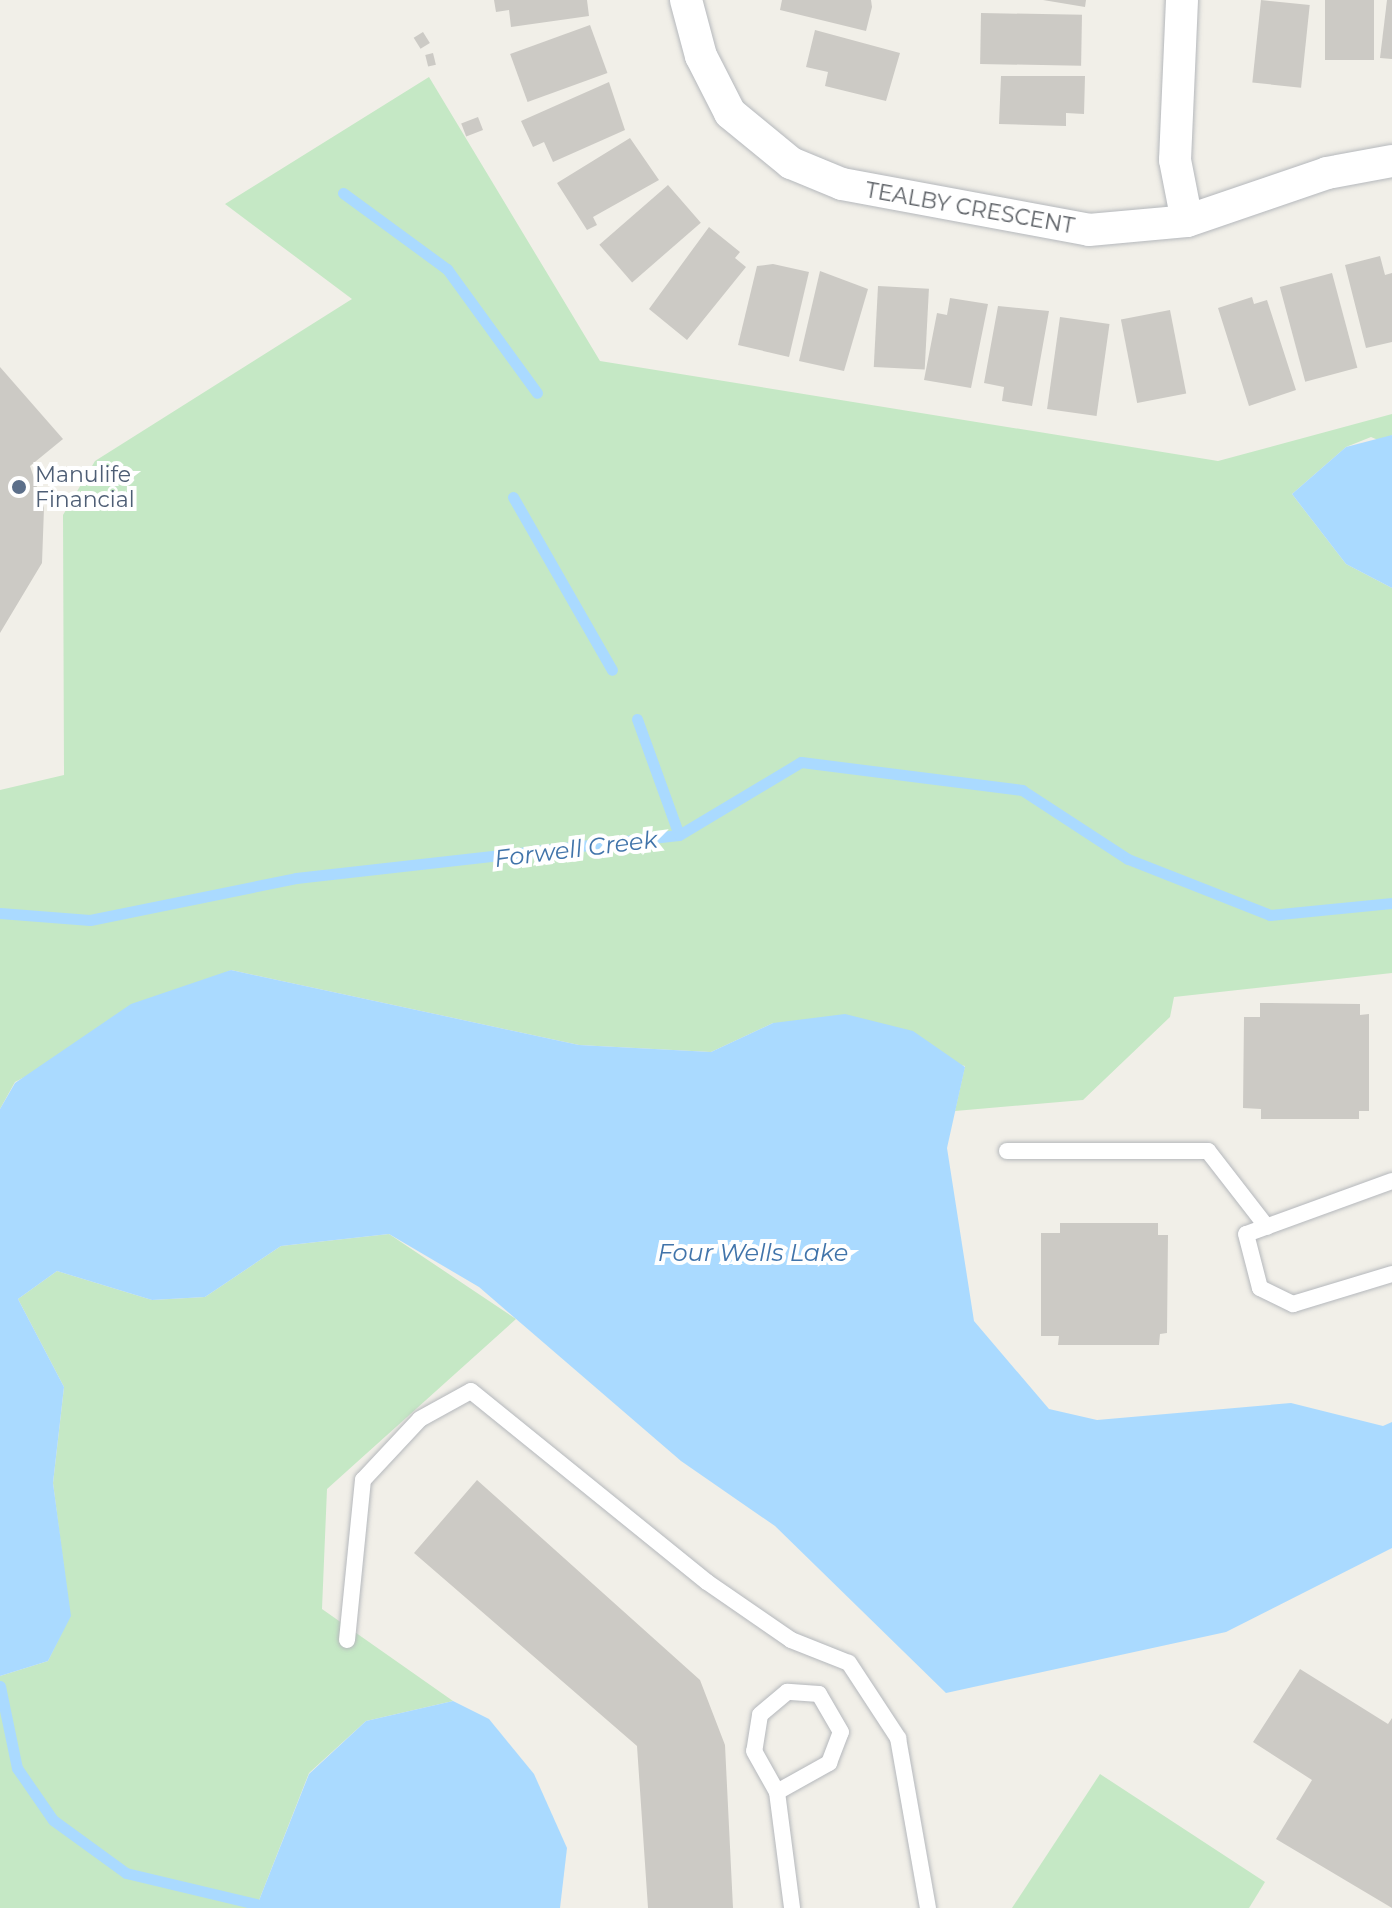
<!DOCTYPE html>
<style>
body{margin:0}
#map{position:relative;width:1392px;height:1908px;overflow:hidden;background:#f1efe8;font-family:Montserrat,sans-serif}
div>[style]{position:absolute}
.green>*{inset:0;background:#c5e8c5}
.water>*{inset:0;background:#aadaff}
.stream>*{height:11px;margin:-5.5px;padding:0 5.5px;transform-origin:5.5px;border-radius:5.5px;background:#aadaff}
.building>*{inset:0;background:#cccac5;transform-origin:0 0}
.roads{filter:drop-shadow(0 0 2px #b5b8bc) drop-shadow(0 0 2px #b5b8bc)}
.service>*{height:16px;margin:-8px;padding:0 8px;transform-origin:8px;border-radius:8px;background:#fff}
.minor>*{height:32px;margin:-16px;padding:0 16px;transform-origin:16px;border-radius:16px;background:#fff}
.dots>*{width:22px;height:22px;translate:-50% -50%;box-sizing:border-box;border:4px solid #fff;border-radius:50%}
span{translate:-50% -50%;white-space:nowrap;text-align:center;line-height:1.15;-webkit-text-stroke:8px #fff;paint-order:stroke}
.street-label{font-size:22px;color:#5f6368}
.service-label{font-size:22px;color:#4e5e75}
.left{translate:0 -50%;text-align:left}
.water-label{font-size:24px;color:#4174aa;font-style:italic}
</style>
<div id="map">
<div class="green">
<i style="clip-path:polygon(429px 77px,600px 361px,1218px 461px,1392px 414px,1392px 435px,1383px 442px,1371px 437px,1346px 447px,1292px 494px,1346px 564px,1392px 588px,1392px 973px,1174px 997px,1170px 1017px,1083px 1100px,955px 1111px,965px 1066px,773px 1023px,711px 1052px,579px 1045px,231px 970px,15px 1082px,0 1109px,0 790px,64px 775px,63px 515px,95px 461px,352px 299px,225px 204px)"></i>
<i style="clip-path:polygon(389px 1234px,516px 1319px,327px 1489px,322px 1609px,453px 1701px,366px 1721px,309px 1773px,256px 1908px,0 1908px,0 1676px,48px 1661px,70px 1616px,53px 1483px,64px 1387px,18px 1299px,57px 1271px,152px 1300px,205px 1297px,281px 1246px)"></i>
<i style="clip-path:polygon(1100px 1774px,1265px 1882px,1249px 1908px,1012px 1908px)"></i>
</div>
<div class="water">
<i style="clip-path:polygon(1392px 435px,1392px 588px,1346px 564px,1292px 494px,1346px 447px)"></i>
<i style="clip-path:polygon(231px 970px,579px 1045px,711px 1052px,773px 1023px,845px 1014px,913px 1031px,965px 1067px,947px 1148px,974px 1321px,1049px 1409px,1097px 1420px,1291px 1403px,1383px 1426px,1392px 1422px,1392px 1548px,1226px 1632px,946px 1693px,775px 1526px,681px 1461px,479px 1287px,389px 1234px,281px 1246px,205px 1297px,152px 1300px,57px 1271px,18px 1299px,64px 1387px,53px 1483px,71px 1616px,48px 1661px,0 1676px,0 1109px,15px 1083px,131px 1004px)"></i>
<i style="clip-path:polygon(453px 1701px,489px 1719px,534px 1774px,567px 1848px,560px 1908px,256px 1908px,309px 1774px,366px 1721px)"></i>
</div>
<div class="stream">
<i style="left:343px;top:193px;width:129px;rotate:36.2deg"></i>
<i style="left:447px;top:269px;width:153px;rotate:54deg"></i>
<i style="left:513px;top:497px;width:199px;rotate:60.2deg"></i>
<i style="left:637px;top:719px;width:123px;rotate:70.1deg"></i>
<i style="left:0;top:913px;width:90px;rotate:4.4deg"></i>
<i style="left:90px;top:920px;width:210px;rotate:-11.5deg"></i>
<i style="left:296px;top:878px;width:385px;rotate:-6.4deg"></i>
<i style="left:679px;top:835px;width:142px;rotate:-30.9deg"></i>
<i style="left:801px;top:762px;width:223px;rotate:7.2deg"></i>
<i style="left:1022px;top:790px;width:126px;rotate:33.1deg"></i>
<i style="left:1128px;top:859px;width:153px;rotate:21.5deg"></i>
<i style="left:1270px;top:915px;width:123px;rotate:-5.6deg"></i>
<i style="left:0;top:1686px;width:84px;rotate:78.3deg"></i>
<i style="left:17px;top:1768px;width:63px;rotate:55.3deg"></i>
<i style="left:53px;top:1820px;width:90px;rotate:36deg"></i>
<i style="left:126px;top:1873px;width:134px;rotate:13.4deg"></i>
</div>
<div class="building">
<i style="clip-path:polygon(494px 0,587px 0,589px 16px,511px 27px,509px 10px,496px 12px)"></i>
<i style="clip-path:polygon(782px 0,871px 0,872px 7px,866px 31px,780px 10px)"></i>
<i style="clip-path:polygon(1043px 0,1086px 0,1085px 7px)"></i>
<i style="left:1261px;top:0;width:49px;height:83px;rotate:6deg"></i>
<i style="left:1325px;top:0;width:49px;height:60px"></i>
<i style="clip-path:polygon(1387px 0,1392px 0,1392px 59px,1380px 58px)"></i>
<i style="left:981px;top:13px;width:101px;height:51px;rotate:1deg"></i>
<i style="left:590px;top:25px;width:51px;height:85px;rotate:70deg"></i>
<i style="clip-path:polygon(815px 30px,900px 53px,886px 101px,825px 86px,828px 72px,806px 67px)"></i>
<i style="left:423px;top:32px;width:13px;height:11px;rotate:58deg"></i>
<i style="left:433px;top:53px;width:12px;height:8px;rotate:76deg"></i>
<i style="clip-path:polygon(1001px 76px,1085px 76px,1084px 114px,1066px 113px,1066px 126px,999px 124px)"></i>
<i style="clip-path:polygon(609px 82px,625px 130px,553px 162px,544px 142px,533px 147px,521px 121px)"></i>
<i style="left:478px;top:117px;width:14px;height:18px;rotate:69deg"></i>
<i style="clip-path:polygon(630px 138px,659px 180px,593px 217px,597px 225px,587px 230px,557px 183px)"></i>
<i style="left:668px;top:185px;width:50px;height:91px;rotate:49deg"></i>
<i style="clip-path:polygon(709px 227px,740px 252px,735px 258px,746px 267px,687px 340px,649px 309px)"></i>
<i style="clip-path:polygon(1380px 256px,1385px 275px,1392px 273px,1392px 342px,1366px 348px,1345px 265px)"></i>
<i style="clip-path:polygon(773px 264px,809px 272px,789px 357px,738px 345px,757px 266px)"></i>
<i style="clip-path:polygon(820px 271px,868px 289px,844px 371px,799px 361px)"></i>
<i style="left:1332px;top:273px;width:98px;height:54px;rotate:75deg"></i>
<i style="left:878px;top:286px;width:51px;height:81px;rotate:3deg"></i>
<i style="clip-path:polygon(1252px 297px,1254px 304px,1267px 300px,1296px 390px,1249px 406px,1218px 308px)"></i>
<i style="clip-path:polygon(950px 298px,988px 304px,971px 388px,924px 380px,937px 313px,947px 315px)"></i>
<i style="clip-path:polygon(998px 306px,1049px 311px,1032px 406px,1002px 401px,1004px 387px,984px 383px)"></i>
<i style="left:1170px;top:310px;width:85px;height:50px;rotate:79deg"></i>
<i style="left:1060px;top:317px;width:50px;height:93px;rotate:8deg"></i>
<i style="clip-path:polygon(0 367px,63px 439px,30px 466px,44px 508px,42px 563px,0 633px)"></i>
<i style="clip-path:polygon(1260px 1003px,1360px 1004px,1360px 1015px,1369px 1014px,1369px 1111px,1359px 1111px,1359px 1119px,1261px 1119px,1261px 1109px,1243px 1108px,1244px 1017px,1260px 1017px)"></i>
<i style="clip-path:polygon(1060px 1223px,1158px 1223px,1158px 1235px,1168px 1235px,1167px 1333px,1160px 1334px,1159px 1345px,1058px 1345px,1059px 1336px,1041px 1336px,1041px 1233px,1060px 1233px)"></i>
<i style="clip-path:polygon(477px 1480px,700px 1680px,725px 1745px,733px 1908px,648px 1908px,637px 1746px,414px 1553px)"></i>
<i style="clip-path:polygon(1300px 1669px,1388px 1724px,1392px 1718px,1392px 1908px,1276px 1839px,1312px 1780px,1253px 1742px)"></i>
</div>
<div class="roads">
<div class="service">
<i style="left:1007px;top:1151px;width:201px"></i>
<i style="left:1208px;top:1151px;width:96px;rotate:52.2deg"></i>
<i style="left:1392px;top:1181px;width:155px;rotate:160deg"></i>
<i style="left:1246px;top:1234px;width:56px;rotate:75.5deg"></i>
<i style="left:1260px;top:1288px;width:37px;rotate:26deg"></i>
<i style="left:1293px;top:1304px;width:103px;rotate:-16.9deg"></i>
<i style="left:347px;top:1640px;width:161px;rotate:-84.3deg"></i>
<i style="left:363px;top:1480px;width:83px;rotate:-46.9deg"></i>
<i style="left:420px;top:1419px;width:58px;rotate:-28.8deg"></i>
<i style="left:471px;top:1391px;width:304px;rotate:39deg"></i>
<i style="left:707px;top:1582px;width:102px;rotate:34.6deg"></i>
<i style="left:791px;top:1640px;width:62px;rotate:21.6deg"></i>
<i style="left:849px;top:1663px;width:90px;rotate:56.8deg"></i>
<i style="left:898px;top:1738px;width:173px;rotate:80deg"></i>
<i style="left:777px;top:1792px;width:60px;rotate:-29.1deg"></i>
<i style="left:829px;top:1763px;width:33px;rotate:-69deg"></i>
<i style="left:841px;top:1732px;width:44px;rotate:-120.1deg"></i>
<i style="left:819px;top:1694px;width:32px;rotate:-176deg"></i>
<i style="left:787px;top:1692px;width:35px;rotate:140deg"></i>
<i style="left:760px;top:1715px;width:36px;rotate:99deg"></i>
<i style="left:754px;top:1751px;width:47px;rotate:60.7deg"></i>
<i style="left:777px;top:1792px;width:117px;rotate:82.6deg"></i>
</div>
<div class="minor">
<i style="left:686px;top:0;width:58px;rotate:75deg"></i>
<i style="left:701px;top:56px;width:64px;rotate:63deg"></i>
<i style="left:730px;top:113px;width:79px;rotate:39.3deg"></i>
<i style="left:791px;top:163px;width:55px;rotate:22.4deg"></i>
<i style="left:842px;top:184px;width:251px;rotate:10.5deg"></i>
<i style="left:1089px;top:230px;width:98px;rotate:-5.2deg"></i>
<i style="left:1187px;top:221px;width:148px;rotate:-18.9deg"></i>
<i style="left:1327px;top:173px;width:66px;rotate:-10.5deg"></i>
<i style="left:1182px;top:0;width:160px;rotate:92.5deg"></i>
<i style="left:1175px;top:160px;width:62px;rotate:78.9deg"></i>
</div>
</div>
<div class="dots">
<i style="left:19px;top:487px;background:#5c6f8a"></i>
</div>
<div class="street-label">
<span style="left:970px;top:208px;rotate:10deg">TEALBY CRESCENT</span>
</div>
<div class="service-label">
<span class="left" style="left:35px;top:487px">Manulife<br>Financial</span>
</div>
<div class="water-label">
<span style="left:576px;top:849px;rotate:-7deg">Forwell Creek</span>
<span style="left:753px;top:1253px">Four Wells Lake</span>
</div>
</div>
